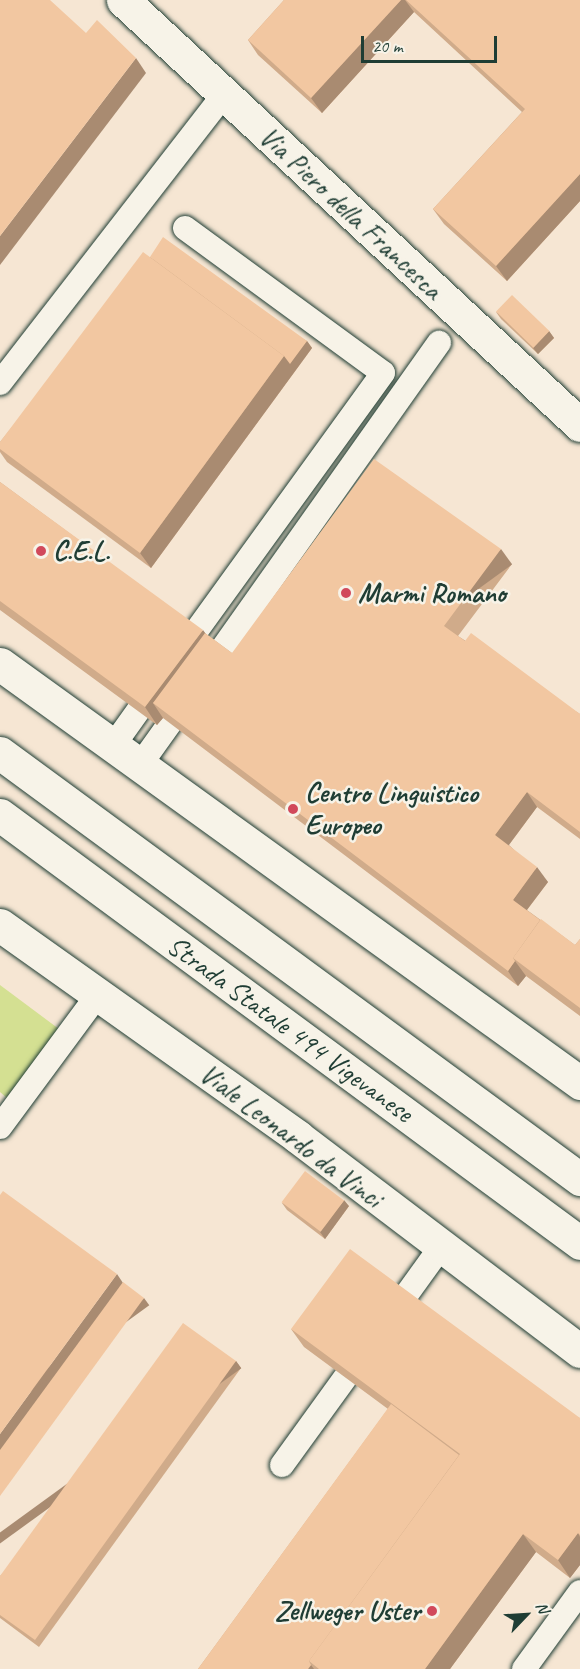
<!DOCTYPE html>
<style>
body{margin:0}
#map{position:relative;width:580px;height:1669px;overflow:hidden;background:#f6e6d3;font-family:Caveat,sans-serif}
div>[style]{position:absolute}
.green>*{inset:0;background:#d4e092}
.roads{filter:drop-shadow(0 0 2px #1f3d34) drop-shadow(0 0 2px #1f3d34)}
.service>*{height:24px;margin:-12px;padding:0 12px;transform-origin:12px;border-radius:12px;background:#f7f3e8}
.minor>*{height:33px;margin:-16.5px;padding:0 16.5px;transform-origin:16.5px;border-radius:16.5px;background:#f7f3e8}
.primary>*{height:33px;margin:-16.5px;padding:0 16.5px;transform-origin:16.5px;border-radius:16.5px;background:#f7f3e8}
.wall>*{inset:0;background:#d0ab8a}
.shaded-wall>*{inset:0;background:#a98b71;transform-origin:0 0}
.building>*{inset:0;background:#f2c7a1;transform-origin:0 0}
.dots>*{width:16px;height:16px;translate:-50% -50%;box-sizing:border-box;border:3px solid #f7f3e8;border-radius:50%}
span{translate:-50% -50%;white-space:nowrap;text-align:center;line-height:1.15;-webkit-text-stroke:5px #f7f3e8;paint-order:stroke}
.street-label{font-size:28px;color:#1f3d34}
.poi-label{font-size:28px;color:#1f3d34;font-weight:700}
.left{translate:0 -50%;text-align:left}
.right{translate:-100% -50%;text-align:right}
.north{position:absolute;left:496px;top:1585px;width:60px;height:60px;-webkit-text-stroke:4px #f7f3e8;paint-order:stroke;rotate:65deg;font-size:16px;font-weight:700;line-height:24px;text-align:center;color:#1f3d34}
.north::after{content:'';display:block;margin:auto;width:21px;height:27px;background:#1f3d34;clip-path:polygon(50% 0,100% 100%,50% 72%,0 100%)}
.scale{position:absolute;left:361px;top:36px;width:136px;height:27px;box-sizing:border-box;border:3px solid #1f3d34;border-top:0;padding-left:8px;font-size:18px;line-height:21px;white-space:nowrap;color:#1f3d34;-webkit-text-stroke:4px #f7f3e8;paint-order:stroke}
</style>
<div id="map">
<div class="green">
<i style="clip-path:polygon(0 985px,59px 1029px,7px 1098px,0 1092px)"></i>
</div>
<div class="roads">
<div class="service">
<i style="left:185px;top:228px;width:245px;rotate:36.2deg"></i>
<i style="left:383px;top:373px;width:321px;rotate:125.9deg"></i>
<i style="left:0;top:383px;width:366px;rotate:-52.2deg"></i>
<i style="left:220px;top:652px;width:379px;rotate:-54.7deg"></i>
<i style="left:113px;top:746px;width:43px;rotate:-54.5deg"></i>
<i style="left:140px;top:765px;width:52px;rotate:-54.5deg"></i>
<i style="left:0;top:1127px;width:163px;rotate:-53.5deg"></i>
<i style="left:404px;top:1298px;width:62px;rotate:-54.2deg"></i>
<i style="left:282px;top:1465px;width:107px;rotate:-54.1deg"></i>
<i style="left:524px;top:1669px;width:95px;rotate:-54deg"></i>
</div>
<div class="minor">
<i style="left:123px;top:0;width:624px;rotate:42.92deg"></i>
<i style="left:0;top:664px;width:716px;rotate:35.84deg"></i>
<i style="left:0;top:925px;width:366px;rotate:35.4deg"></i>
<i style="left:298px;top:1137px;width:354px;rotate:37.2deg"></i>
</div>
<div class="primary">
<i style="left:0;top:753px;width:720px;rotate:36.3deg"></i>
<i style="left:0;top:815px;width:721px;rotate:36.42deg"></i>
</div>
</div>
<div class="wall">
<i style="clip-path:polygon(284px 0,580px 0,580px 201px,507px 281px,444px 224px,433px 209px,522px 112px,414px 12px,322px 113px,258px 55px,248px 40px)"></i>
<i style="clip-path:polygon(150px 257px,307px 341px,312px 348px,151px 568px,7px 462px,0 452px,0 442px)"></i>
<i style="clip-path:polygon(496px 312px,549px 331px,554px 338px,538px 354px,501px 319px)"></i>
<i style="clip-path:polygon(0 482px,232px 653px,512px 564px,458px 636px,580px 714px,580px 839px,537px 807px,509px 845px,548px 882px,527px 910px,575px 945px,580px 939px,580px 1016px,526px 976px,518px 986px,163px 718px,157px 725px,0 610px)"></i>
<i style="clip-path:polygon(282px 1203px,349px 1206px,325px 1239px,287px 1210px)"></i>
<i style="clip-path:polygon(291px 1329px,580px 1418px,580px 1565px,570px 1578px,536px 1552px,450px 1669px,198px 1669px,388px 1409px,304px 1347px)"></i>
<i style="clip-path:polygon(236px 1361px,241px 1368px,39px 1647px,0 1618px,0 1576px)"></i>
</div>
<div class="shaded-wall">
<i style="clip-path:polygon(401px 0,405px 0,414px 12px,322px 113px,311px 98px)"></i>
<i style="clip-path:polygon(136px 58px,146px 73px,0 265px,0 236px)"></i>
<i style="clip-path:polygon(580px 174px,580px 201px,507px 281px,496px 266px)"></i>
<i style="clip-path:polygon(549px 331px,554px 338px,538px 354px,533px 348px)"></i>
<i style="clip-path:polygon(307px 341px,312px 348px,151px 568px,140px 553px,284px 356px)"></i>
<i style="left:501px;top:549px;width:19px;height:96px;rotate:54deg"></i>
<i style="clip-path:polygon(203px 630px,216px 648px,153px 703px,163px 718px,157px 725px,145px 707px)"></i>
<i style="clip-path:polygon(527px 792px,537px 807px,505px 850px,495px 835px)"></i>
<i style="clip-path:polygon(537px 867px,548px 882px,523px 915px,513px 900px)"></i>
<i style="clip-path:polygon(515px 961px,526px 976px,518px 986px,508px 971px)"></i>
<i style="clip-path:polygon(344px 1200px,349px 1206px,325px 1239px,320px 1232px)"></i>
<i style="clip-path:polygon(117px 1274px,127px 1289px,0 1464px,0 1434px)"></i>
<i style="left:144px;top:1298px;width:9px;height:245px;rotate:54deg"></i>
<i style="left:236px;top:1361px;width:9px;height:344px;rotate:54deg"></i>
<i style="clip-path:polygon(578px 1533px,580px 1537px,580px 1565px,570px 1578px,558px 1560px)"></i>
<i style="clip-path:polygon(523px 1534px,536px 1552px,450px 1669px,425px 1669px)"></i>
<i style="clip-path:polygon(311px 1665px,314px 1669px,308px 1669px)"></i>
</div>
<div class="building">
<i style="clip-path:polygon(0 0,50px 0,86px 33px,97px 20px,136px 58px,0 236px)"></i>
<i style="clip-path:polygon(284px 0,401px 0,311px 98px,248px 40px)"></i>
<i style="clip-path:polygon(406px 0,580px 0,580px 174px,496px 266px,433px 209px,525px 109px)"></i>
<i style="clip-path:polygon(163px 237px,307px 341px,290px 364px,284px 356px,150px 257px)"></i>
<i style="clip-path:polygon(143px 252px,284px 356px,140px 553px,0 449px,0 442px)"></i>
<i style="left:512px;top:295px;width:52px;height:23px;rotate:44deg"></i>
<i style="clip-path:polygon(374px 459px,501px 549px,444px 626px,465px 641px,471px 633px,580px 714px,580px 832px,527px 792px,495px 835px,537px 867px,513px 900px,540px 920px,513px 958px,515px 961px,508px 971px,153px 703px,205px 633px,232px 653px)"></i>
<i style="clip-path:polygon(0 482px,203px 630px,145px 707px,0 601px)"></i>
<i style="clip-path:polygon(541px 919px,575px 945px,580px 939px,580px 1008px,513px 958px)"></i>
<i style="left:305px;top:1171px;width:49px;height:39px;rotate:37deg"></i>
<i style="clip-path:polygon(3px 1191px,117px 1274px,0 1434px,0 1195px)"></i>
<i style="clip-path:polygon(350px 1249px,580px 1418px,580px 1535px,578px 1533px,558px 1560px,523px 1534px,425px 1669px,319px 1669px,309px 1661px,460px 1454px,291px 1329px)"></i>
<i style="clip-path:polygon(123px 1282px,144px 1298px,0 1496px,0 1450px)"></i>
<i style="clip-path:polygon(183px 1323px,236px 1361px,35px 1640px,0 1615px,0 1576px)"></i>
<i style="clip-path:polygon(391px 1404px,459px 1455px,309px 1661px,311px 1665px,308px 1669px,198px 1669px)"></i>
</div>
<div class="dots">
<i style="left:41px;top:551px;background:#d1495b"></i>
<i style="left:346px;top:593px;background:#d1495b"></i>
<i style="left:293px;top:809px;background:#d1495b"></i>
<i style="left:432px;top:1611px;background:#d1495b"></i>
</div>
<div class="street-label">
<span style="left:351px;top:213px;rotate:43deg">Via Piero della Francesca</span>
<span style="left:290px;top:1029px;rotate:36deg">Strada Statale 494 Vigevanese</span>
<span style="left:291px;top:1136px;rotate:37deg">Viale Leonardo da Vinci</span>
</div>
<div class="poi-label">
<span class="left" style="left:53px;top:551px">C.E.L.</span>
<span class="left" style="left:358px;top:593px">Marmi Romano</span>
<span class="left" style="left:305px;top:809px">Centro Linguistico<br>Europeo</span>
<span class="right" style="left:420px;top:1611px">Zellweger Uster</span>
</div>
<div class="north">N</div>
<div class="scale">20 m</div>
</div>
